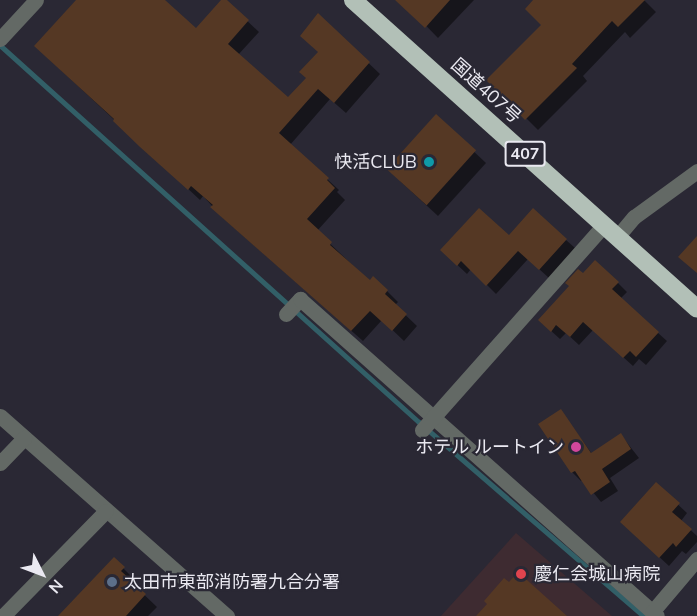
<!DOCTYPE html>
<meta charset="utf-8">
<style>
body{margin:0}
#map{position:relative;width:697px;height:616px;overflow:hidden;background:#2a2834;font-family:"Nunito Sans","Noto Sans JP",sans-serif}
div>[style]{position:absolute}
.medical>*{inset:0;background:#3e2b31}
.shadow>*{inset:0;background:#0007}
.stream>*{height:4.5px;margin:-2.25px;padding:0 2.25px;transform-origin:2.25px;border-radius:2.25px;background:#325f67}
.building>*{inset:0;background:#553824;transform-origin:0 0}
.minor>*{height:15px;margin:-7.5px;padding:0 7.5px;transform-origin:7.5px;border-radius:7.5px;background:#636965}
.highway>*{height:18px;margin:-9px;padding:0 9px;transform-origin:9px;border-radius:9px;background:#b2c0b7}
.dots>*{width:16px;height:16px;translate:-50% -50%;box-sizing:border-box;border:3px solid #2a2834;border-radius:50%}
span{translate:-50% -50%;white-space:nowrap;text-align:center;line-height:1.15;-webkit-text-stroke:4.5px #2a2834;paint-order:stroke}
.shield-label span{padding:2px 4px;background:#2a2834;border:2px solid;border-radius:4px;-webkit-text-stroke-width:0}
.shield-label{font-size:16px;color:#eae9f1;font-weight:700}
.street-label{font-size:18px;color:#eae9f1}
.poi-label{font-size:18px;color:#eae9f1}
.right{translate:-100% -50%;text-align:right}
.left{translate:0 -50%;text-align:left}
.north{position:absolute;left:12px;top:544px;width:60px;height:60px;-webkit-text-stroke:4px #2a2834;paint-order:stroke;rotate:132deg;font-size:16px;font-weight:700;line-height:24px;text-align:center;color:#eae9f1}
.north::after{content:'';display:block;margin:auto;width:21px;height:27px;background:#eae9f1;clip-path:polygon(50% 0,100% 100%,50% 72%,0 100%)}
</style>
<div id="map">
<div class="medical">
<i style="clip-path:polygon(516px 533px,612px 616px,441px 616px)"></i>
</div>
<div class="shadow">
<i style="clip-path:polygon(78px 0,162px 0,196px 30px,225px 0,259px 32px,238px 55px,288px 99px,307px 78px,319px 52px,318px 15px,380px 74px,346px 113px,330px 99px,290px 145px,339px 190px,337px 192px,345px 200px,317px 231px,370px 282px,387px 291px,398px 302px,395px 305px,417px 326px,404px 341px,382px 320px,363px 341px,223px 218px,203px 196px,200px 200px,47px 57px)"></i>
<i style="clip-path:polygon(401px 0,474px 0,438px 38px)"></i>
<i style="clip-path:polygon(535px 0,644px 0,656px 12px,630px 38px,625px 32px,583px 76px,587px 81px,538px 130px,488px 80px,543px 25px)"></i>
<i style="clip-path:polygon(436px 116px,486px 163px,438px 216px,400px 181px)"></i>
<i style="clip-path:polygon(509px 237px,566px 240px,575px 248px,549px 278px,528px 259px,496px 294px,471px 269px,467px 274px,451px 259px)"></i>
<i style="clip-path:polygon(583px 275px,618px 283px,627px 292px,620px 299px,667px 341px,646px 365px,639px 359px,633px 366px,593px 330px,579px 345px,566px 333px,560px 339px,549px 329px)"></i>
<i style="clip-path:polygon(561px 411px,592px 454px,621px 435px,639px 458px,610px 478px,618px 491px,601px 502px,583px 480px,581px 481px,572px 472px)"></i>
<i style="clip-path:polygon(656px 484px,687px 513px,681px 521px,697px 536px,697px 542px,686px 554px,682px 551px,669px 566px,631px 531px)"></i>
<i style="clip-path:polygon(114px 559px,135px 580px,132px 583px,157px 607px,148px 616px,60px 616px)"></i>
</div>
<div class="stream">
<i style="left:0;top:45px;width:564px;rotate:41.98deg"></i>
<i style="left:419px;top:422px;width:297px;rotate:40.8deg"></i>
</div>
<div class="building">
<i style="clip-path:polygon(76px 0,165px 0,196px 28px,221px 0,227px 0,249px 20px,228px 44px,288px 97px,306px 78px,299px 72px,318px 52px,300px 36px,318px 13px,370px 62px,334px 103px,318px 89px,279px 133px,329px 178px,327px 180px,335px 188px,307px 219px,332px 242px,330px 245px,370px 280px,373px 276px,388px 290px,385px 294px,407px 314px,392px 331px,370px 311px,351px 331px,210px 207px,213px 205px,191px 186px,188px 190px,140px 147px,113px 121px,114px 119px,34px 46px)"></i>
<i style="clip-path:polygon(395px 0,450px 0,425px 28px)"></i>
<i style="clip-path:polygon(533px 0,645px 0,618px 27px,612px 21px,572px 64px,577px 68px,525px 120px,486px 80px,541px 25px,525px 9px)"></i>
<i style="left:436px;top:114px;width:54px;height:74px;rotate:42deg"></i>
<i style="clip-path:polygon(479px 208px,509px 235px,533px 208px,567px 239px,539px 270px,518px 251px,486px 286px,461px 261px,457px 266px,440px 250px)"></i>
<i style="clip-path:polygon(697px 236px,697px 273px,678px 257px)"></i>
<i style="clip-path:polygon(595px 260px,619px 282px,612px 289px,659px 332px,636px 357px,630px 351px,623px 358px,583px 322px,570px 337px,556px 325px,551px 332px,538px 320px,569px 286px,565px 283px,578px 269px,583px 273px)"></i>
<i style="clip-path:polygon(561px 409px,591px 453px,621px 433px,631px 449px,602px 469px,610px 482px,591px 495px,575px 471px,571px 473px,538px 424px)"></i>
<i style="clip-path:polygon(656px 482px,680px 503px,672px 512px,692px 529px,676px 547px,673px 543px,659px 558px,620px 522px)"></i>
<i style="clip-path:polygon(114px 557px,125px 567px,121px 571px,146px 594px,126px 616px,58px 616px)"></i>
<i style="clip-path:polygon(518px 572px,567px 616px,476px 616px,487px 604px,484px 601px,504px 578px,509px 582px)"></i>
</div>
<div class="minor">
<i style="left:0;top:39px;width:53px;rotate:-47.3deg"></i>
<i style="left:617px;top:237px;width:26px;rotate:-50deg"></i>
<i style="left:634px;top:217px;width:78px;rotate:-36.1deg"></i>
<i style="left:286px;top:314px;width:21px;rotate:-47deg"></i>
<i style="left:300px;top:299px;width:477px;rotate:41.6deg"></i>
<i style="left:0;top:416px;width:303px;rotate:41.4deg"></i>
<i style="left:422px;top:430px;width:274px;rotate:-48.4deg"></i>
<i style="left:0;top:463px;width:35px;rotate:-46deg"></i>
<i style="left:652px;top:612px;width:70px;rotate:-49.7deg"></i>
<i style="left:3px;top:616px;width:147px;rotate:-45.6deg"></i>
</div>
<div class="highway">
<i style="left:353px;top:0;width:462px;rotate:41.9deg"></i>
</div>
<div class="dots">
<i style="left:429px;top:162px;background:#0f9aa8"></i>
<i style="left:576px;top:447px;background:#d1479c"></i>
<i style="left:521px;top:574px;background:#e0444e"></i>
<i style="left:112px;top:582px;background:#5c6f8a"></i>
</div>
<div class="shield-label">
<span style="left:525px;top:154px">407</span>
</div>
<div class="street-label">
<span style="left:486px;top:91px;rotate:42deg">国道407号</span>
</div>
<div class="poi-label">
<span class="right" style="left:417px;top:162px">快活CLUB</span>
<span class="right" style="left:564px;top:447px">ホテル ルートイン</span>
<span class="left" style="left:534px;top:574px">慶仁会城山病院</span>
<span class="left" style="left:124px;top:582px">太田市東部消防署九合分署</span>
</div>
<div class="north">N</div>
</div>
